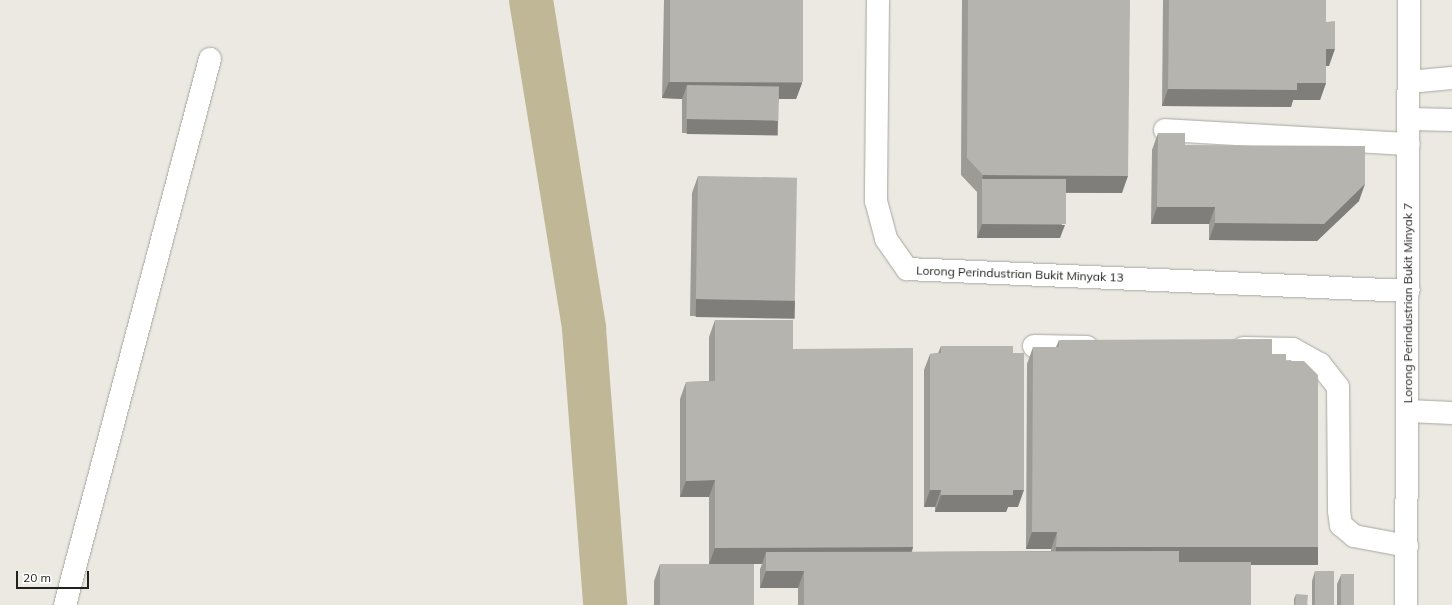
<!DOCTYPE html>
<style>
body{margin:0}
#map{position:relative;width:1452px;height:605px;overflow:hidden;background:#ebe9e2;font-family:Mulish,sans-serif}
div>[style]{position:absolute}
.river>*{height:44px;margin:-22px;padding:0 22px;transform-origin:22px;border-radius:22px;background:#c0b796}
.roads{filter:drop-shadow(0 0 1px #a8a7a0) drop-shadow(0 0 1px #a8a7a0)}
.minor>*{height:22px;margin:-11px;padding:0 11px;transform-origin:11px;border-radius:11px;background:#fff}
.wall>*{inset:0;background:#9d9b96}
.shaded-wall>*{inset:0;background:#7f7e7a;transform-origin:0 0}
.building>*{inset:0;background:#b6b4ae;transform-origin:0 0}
span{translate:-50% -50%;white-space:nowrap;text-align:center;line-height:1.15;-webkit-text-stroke:3px #fff;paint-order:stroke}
.street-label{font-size:12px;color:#21211e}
.scale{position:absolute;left:16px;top:571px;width:73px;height:18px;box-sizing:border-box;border:2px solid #21211e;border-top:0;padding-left:5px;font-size:12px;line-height:14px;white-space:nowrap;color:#21211e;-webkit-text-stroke:3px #fff;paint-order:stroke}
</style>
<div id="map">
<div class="river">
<i style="left:531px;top:0;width:333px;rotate:80.8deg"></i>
<i style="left:584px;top:329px;width:277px;rotate:85.6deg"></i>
</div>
<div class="roads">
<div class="minor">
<i style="left:878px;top:0;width:201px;rotate:90.6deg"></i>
<i style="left:876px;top:201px;width:39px;rotate:75deg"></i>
<i style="left:886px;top:239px;width:37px;rotate:55deg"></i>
<i style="left:907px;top:269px;width:502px;rotate:2.51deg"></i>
<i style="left:1409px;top:82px;width:43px;rotate:-5.3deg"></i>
<i style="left:1409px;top:119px;width:43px;rotate:1.3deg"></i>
<i style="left:1165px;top:130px;width:244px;rotate:3.3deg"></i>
<i style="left:1034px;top:346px;width:53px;rotate:1.1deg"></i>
<i style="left:1243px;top:348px;width:50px;rotate:1.1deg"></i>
<i style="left:1293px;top:349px;width:31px;rotate:29deg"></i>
<i style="left:1320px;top:364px;width:29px;rotate:52deg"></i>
<i style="left:1338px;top:387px;width:124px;rotate:89.5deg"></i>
<i style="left:1339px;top:511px;width:14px;rotate:82deg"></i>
<i style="left:1341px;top:525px;width:17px;rotate:40deg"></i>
<i style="left:1354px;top:536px;width:54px;rotate:10.7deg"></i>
<i style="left:1408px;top:411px;width:44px;rotate:2.6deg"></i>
<i style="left:65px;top:605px;width:565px;rotate:-75.13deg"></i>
<i style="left:1406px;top:605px;width:605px;rotate:-89.72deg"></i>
</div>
</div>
<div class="wall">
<i style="clip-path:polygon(664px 0,803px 0,802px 83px,796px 99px,779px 99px,773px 134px,682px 133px,682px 99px,662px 98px)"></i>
<i style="clip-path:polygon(962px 0,1130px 0,1122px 193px,1066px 193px,1060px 238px,977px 238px,977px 192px,961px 175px)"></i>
<i style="clip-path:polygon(1163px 0,1326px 0,1326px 22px,1329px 66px,1326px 66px,1326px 83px,1320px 100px,1293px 100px,1291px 107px,1162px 106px)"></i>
<i style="clip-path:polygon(1158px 133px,1185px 145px,1359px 201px,1317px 241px,1209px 240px,1209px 224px,1151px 224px,1152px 150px)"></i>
<i style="clip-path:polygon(698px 176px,795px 300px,789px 317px,690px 316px,692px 193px)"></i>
<i style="clip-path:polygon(715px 320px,793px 349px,913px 547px,912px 552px,1051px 551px,1051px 549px,1026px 549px,1027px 364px,1033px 347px,1056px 347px,1059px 340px,1272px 354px,1286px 361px,1318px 547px,1311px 564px,1251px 564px,1251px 605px,798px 605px,798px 588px,760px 588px,760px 569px,762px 564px,754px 564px,754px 605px,654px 605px,654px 581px,660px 564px,709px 564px,709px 497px,680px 497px,680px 399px,686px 382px,709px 381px,709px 337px)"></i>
<i style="clip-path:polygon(941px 346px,1013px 353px,1018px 507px,1008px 507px,1006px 512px,935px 512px,935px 507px,924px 507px,924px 370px,930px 354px,938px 353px)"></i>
<i style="clip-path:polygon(1315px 571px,1334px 605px,1312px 605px,1312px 581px)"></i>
<i style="clip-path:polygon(1341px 575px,1354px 605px,1337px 605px,1337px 584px)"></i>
<i style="clip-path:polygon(1296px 594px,1308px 605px,1294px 605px,1294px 599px)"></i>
</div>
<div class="shaded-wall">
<i style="clip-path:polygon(1326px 49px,1335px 49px,1329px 66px,1320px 66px)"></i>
<i style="clip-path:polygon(669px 82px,802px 83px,796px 99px,687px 99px,687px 85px,682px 99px,662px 98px)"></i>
<i style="clip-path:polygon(1297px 83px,1326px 83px,1320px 100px,1293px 100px,1291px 107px,1162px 106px,1168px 89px)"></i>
<i style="left:687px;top:119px;width:91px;height:15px;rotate:1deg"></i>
<i style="clip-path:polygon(983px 175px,1128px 176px,1122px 193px,982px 192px,982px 179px)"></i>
<i style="clip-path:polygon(1365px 184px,1359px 201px,1317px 241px,1209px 240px,1215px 223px)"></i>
<i style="clip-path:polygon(1157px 207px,1215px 207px,1209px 224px,1151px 224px)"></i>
<i style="clip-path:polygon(982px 224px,1065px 225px,1060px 238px,977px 238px)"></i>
<i style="left:696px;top:299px;width:99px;height:18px;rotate:1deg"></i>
<i style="clip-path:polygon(715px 480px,709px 497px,680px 497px,686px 481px)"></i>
<i style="clip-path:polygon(930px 490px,941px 490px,935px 507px,924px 507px)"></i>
<i style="clip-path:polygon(1013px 490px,1024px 490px,1018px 507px,1008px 507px,1006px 512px,935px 512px,941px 495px)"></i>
<i style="clip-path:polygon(1032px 532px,1057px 532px,1051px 549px,1026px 549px)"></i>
<i style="clip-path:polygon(913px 547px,907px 564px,766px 552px,762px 564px,709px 564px,715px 548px)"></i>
<i style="left:1056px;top:547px;width:262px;height:18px"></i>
<i style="clip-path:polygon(766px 571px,804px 571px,798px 588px,760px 588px)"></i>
</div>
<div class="building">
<i style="left:670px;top:0;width:133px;height:82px"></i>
<i style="clip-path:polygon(968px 0,1130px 0,1128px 176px,983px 175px,967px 158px)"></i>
<i style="clip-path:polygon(1169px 0,1326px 0,1326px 22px,1335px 21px,1335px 49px,1326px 49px,1326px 83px,1297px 83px,1297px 90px,1168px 89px)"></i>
<i style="left:687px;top:85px;width:92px;height:34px;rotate:1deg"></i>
<i style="clip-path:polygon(1158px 133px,1185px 133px,1185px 145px,1365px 146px,1365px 184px,1324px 224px,1215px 223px,1215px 207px,1157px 207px)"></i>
<i style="left:698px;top:176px;width:99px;height:123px;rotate:1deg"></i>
<i style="left:982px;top:179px;width:84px;height:45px"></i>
<i style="clip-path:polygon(715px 320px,793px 320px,793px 349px,913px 348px,913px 547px,715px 548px,715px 480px,686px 481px,686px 382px,715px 381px)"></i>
<i style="clip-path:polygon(1272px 339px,1272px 354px,1286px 354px,1286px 361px,1304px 361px,1318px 375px,1318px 547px,1056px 547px,1057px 532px,1032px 532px,1033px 347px,1059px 347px,1059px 340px)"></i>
<i style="clip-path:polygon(941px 346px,1013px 346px,1013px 353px,1024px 353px,1024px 490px,1013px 490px,1013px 495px,941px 495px,941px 490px,930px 490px,930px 354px,941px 353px)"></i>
<i style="clip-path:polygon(1179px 551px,1179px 605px,804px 605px,804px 571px,766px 571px,766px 552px)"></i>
<i style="left:1179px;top:562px;width:72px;height:43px"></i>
<i style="left:660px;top:564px;width:94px;height:41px"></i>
<i style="left:1315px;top:571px;width:19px;height:34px"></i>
<i style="left:1354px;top:574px;width:31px;height:13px;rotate:90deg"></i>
<i style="left:1296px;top:594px;width:12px;height:11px;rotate:5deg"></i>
</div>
<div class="street-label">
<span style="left:1020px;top:274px;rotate:2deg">Lorong Perindustrian Bukit Minyak 13</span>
<span style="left:1408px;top:303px;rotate:-90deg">Lorong Perindustrian Bukit Minyak 7</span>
</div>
<div class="scale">20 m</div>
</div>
